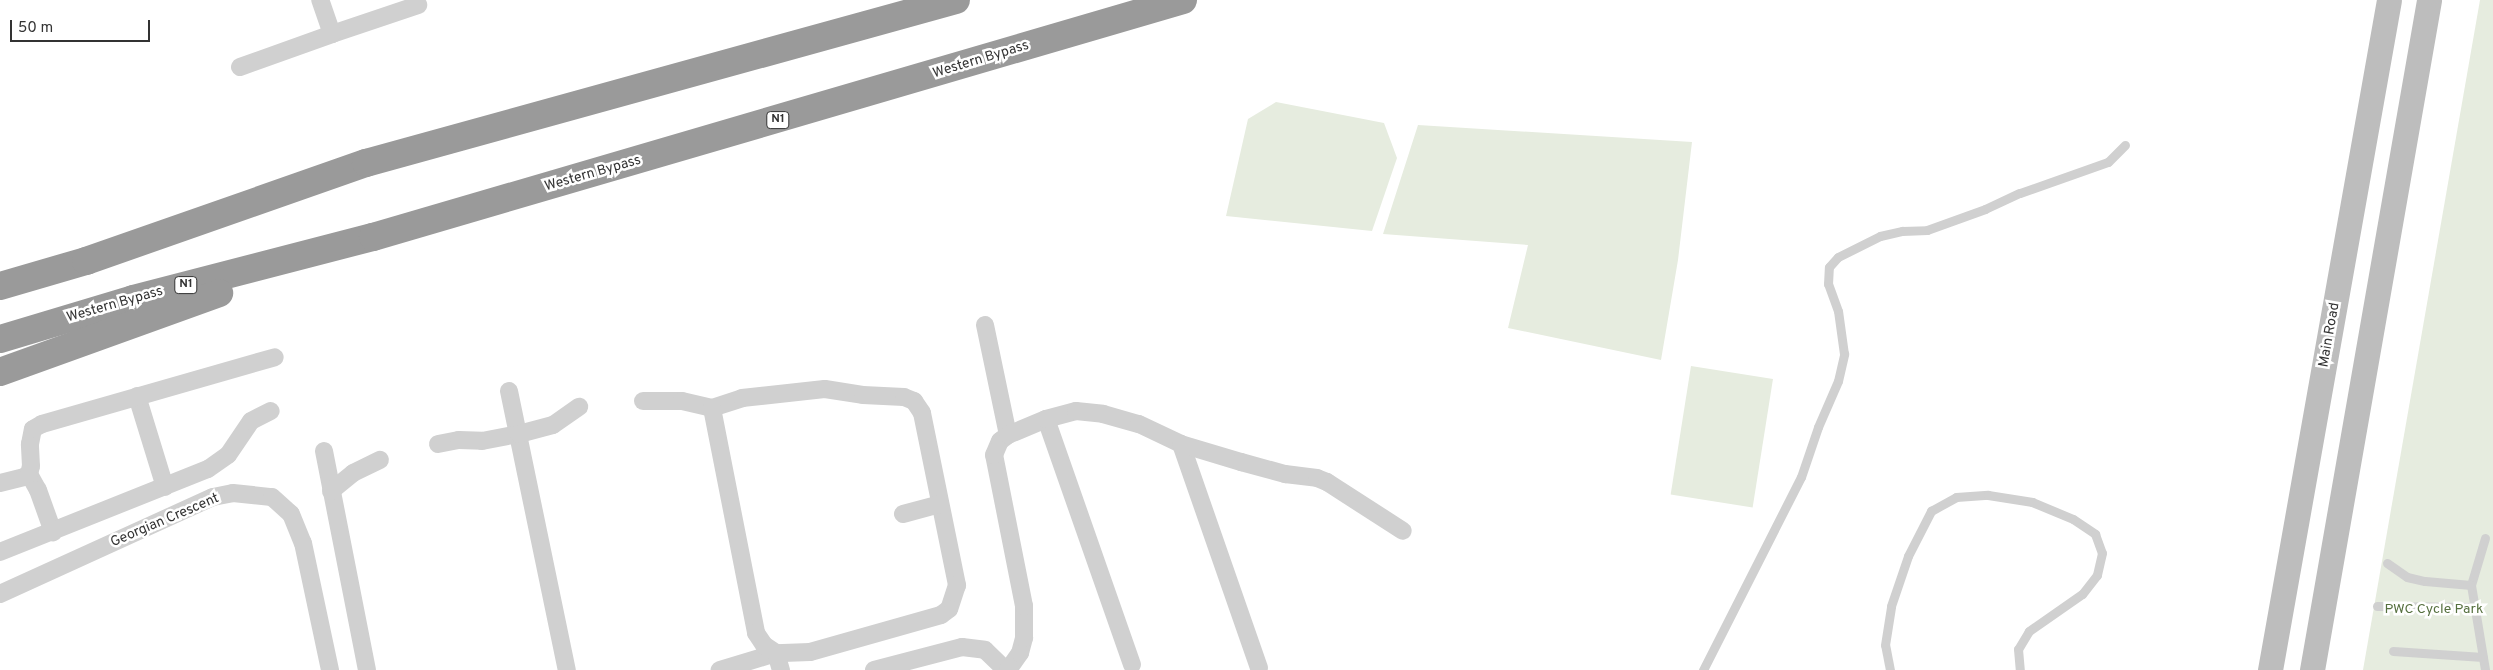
<!DOCTYPE html>
<style>
body{margin:0}
#map{position:relative;width:2493px;height:670px;overflow:hidden;background:#fff;font-family:Overpass,sans-serif}
div>[style]{position:absolute}
.green>*{inset:0;background:#e6ecdf;transform-origin:0 0}
.lane>*{height:9px;margin:-4.5px;padding:0 4.5px;transform-origin:4.5px;border-radius:4.5px;background:#d0d0d0}
.street>*{height:18px;margin:-9px;padding:0 9px;transform-origin:9px;border-radius:9px;background:#d0d0d0}
.secondary>*{height:25px;margin:-12.5px;padding:0 12.5px;transform-origin:12.5px;border-radius:12.5px;background:#bdbdbd}
.highway>*{height:28px;margin:-14px;padding:0 14px;transform-origin:14px;border-radius:14px;background:#9a9a9a}
span{translate:-50% -50%;white-space:nowrap;text-align:center;line-height:1.15;-webkit-text-stroke:5px #fff;paint-order:stroke}
.shield-label span{padding:1px 4px;background:#fff;border:1px solid;border-radius:4px;-webkit-text-stroke-width:0}
.shield-label{font-size:12px;color:#333;font-weight:700}
.street-label{font-size:14px;color:#333}
.park-label{font-size:14px;color:#56703f}
.scale{position:absolute;left:10px;top:20px;width:140px;height:22px;box-sizing:border-box;border:2px solid #333;border-top:0;padding-left:6px;font-size:15px;line-height:18px;white-space:nowrap;color:#333;-webkit-text-stroke:4px #fff;paint-order:stroke}
</style>
<div id="map">
<div class="green">
<i style="clip-path:polygon(2480px 0,2493px 0,2493px 670px,2363px 670px)"></i>
<i style="clip-path:polygon(1276px 102px,1384px 123px,1397px 158px,1372px 231px,1226px 216px,1248px 119px)"></i>
<i style="clip-path:polygon(1418px 125px,1692px 142px,1678px 260px,1661px 360px,1508px 328px,1528px 245px,1383px 234px)"></i>
<i style="left:1691px;top:366px;width:83px;height:130px;rotate:9deg"></i>
</div>
<div class="lane">
<i style="left:2485px;top:538px;width:49px;rotate:106.6deg"></i>
<i style="left:2471px;top:585px;width:86px;rotate:80.6deg"></i>
<i style="left:2387px;top:563px;width:24px;rotate:35deg"></i>
<i style="left:2407px;top:577px;width:18px;rotate:13deg"></i>
<i style="left:2425px;top:581px;width:46px;rotate:5deg"></i>
<i style="left:2377px;top:606px;width:97px;rotate:0.6deg"></i>
<i style="left:2393px;top:651px;width:90px;rotate:3.8deg"></i>
<i style="left:1703px;top:670px;width:216px;rotate:-63.1deg"></i>
<i style="left:1801px;top:477px;width:53px;rotate:-71.2deg"></i>
<i style="left:1818px;top:427px;width:50px;rotate:-66.5deg"></i>
<i style="left:1838px;top:381px;width:28px;rotate:-77deg"></i>
<i style="left:1844px;top:354px;width:43px;rotate:-97.9deg"></i>
<i style="left:1838px;top:311px;width:29px;rotate:-110deg"></i>
<i style="left:1828px;top:284px;width:17px;rotate:-87deg"></i>
<i style="left:1829px;top:267px;width:13px;rotate:-48deg"></i>
<i style="left:1838px;top:257px;width:47px;rotate:-26.6deg"></i>
<i style="left:1880px;top:236px;width:23px;rotate:-13deg"></i>
<i style="left:1902px;top:231px;width:25px;rotate:-2deg"></i>
<i style="left:1927px;top:230px;width:62px;rotate:-19.9deg"></i>
<i style="left:1985px;top:209px;width:38px;rotate:-25deg"></i>
<i style="left:2020px;top:193px;width:93px;rotate:-19.4deg"></i>
<i style="left:2108px;top:162px;width:24px;rotate:-45deg"></i>
<i style="left:1890px;top:670px;width:25px;rotate:-101deg"></i>
<i style="left:1885px;top:645px;width:39px;rotate:-81deg"></i>
<i style="left:1891px;top:606px;width:53px;rotate:-71.2deg"></i>
<i style="left:1908px;top:556px;width:51px;rotate:-62.9deg"></i>
<i style="left:1931px;top:511px;width:29px;rotate:-29deg"></i>
<i style="left:1956px;top:497px;width:32px;rotate:-4deg"></i>
<i style="left:1988px;top:495px;width:45px;rotate:9deg"></i>
<i style="left:2032px;top:502px;width:44px;rotate:22.5deg"></i>
<i style="left:2073px;top:519px;width:27px;rotate:34deg"></i>
<i style="left:2095px;top:534px;width:20px;rotate:70deg"></i>
<i style="left:2102px;top:553px;width:23px;rotate:103deg"></i>
<i style="left:2097px;top:575px;width:24px;rotate:128deg"></i>
<i style="left:2082px;top:594px;width:65px;rotate:145.1deg"></i>
<i style="left:2029px;top:631px;width:21px;rotate:121deg"></i>
<i style="left:2018px;top:649px;width:21px;rotate:85deg"></i>
</div>
<div class="street">
<i style="left:332px;top:34px;width:91px;rotate:-18.6deg"></i>
<i style="left:240px;top:67px;width:98px;rotate:-19.7deg"></i>
<i style="left:332px;top:34px;width:36px;rotate:-109deg"></i>
<i style="left:985px;top:325px;width:112px;rotate:78.2deg"></i>
<i style="left:509px;top:391px;width:285px;rotate:78.3deg"></i>
<i style="left:137px;top:396px;width:95px;rotate:72.9deg"></i>
<i style="left:643px;top:401px;width:39px"></i>
<i style="left:682px;top:401px;width:31px;rotate:13deg"></i>
<i style="left:712px;top:408px;width:32px;rotate:-18deg"></i>
<i style="left:742px;top:398px;width:83px;rotate:-6.2deg"></i>
<i style="left:825px;top:389px;width:38px;rotate:9deg"></i>
<i style="left:863px;top:395px;width:41px;rotate:2.8deg"></i>
<i style="left:904px;top:397px;width:11px;rotate:22deg"></i>
<i style="left:914px;top:401px;width:14px;rotate:56deg"></i>
<i style="left:922px;top:413px;width:176px;rotate:78.5deg"></i>
<i style="left:957px;top:585px;width:25px;rotate:108deg"></i>
<i style="left:949px;top:609px;width:10px;rotate:143deg"></i>
<i style="left:941px;top:615px;width:136px;rotate:164.2deg"></i>
<i style="left:810px;top:652px;width:34px;rotate:178deg"></i>
<i style="left:776px;top:653px;width:59px;rotate:163.1deg"></i>
<i style="left:712px;top:408px;width:229px;rotate:78.9deg"></i>
<i style="left:756px;top:633px;width:14px;rotate:56deg"></i>
<i style="left:764px;top:645px;width:14px;rotate:34deg"></i>
<i style="left:776px;top:653px;width:18px;rotate:74deg"></i>
<i style="left:1046px;top:419px;width:260px;rotate:70.7deg"></i>
<i style="left:438px;top:444px;width:21px;rotate:-11deg"></i>
<i style="left:459px;top:440px;width:23px;rotate:2deg"></i>
<i style="left:482px;top:441px;width:38px;rotate:-11deg"></i>
<i style="left:519px;top:434px;width:35px;rotate:-15deg"></i>
<i style="left:553px;top:425px;width:32px;rotate:-35deg"></i>
<i style="left:1181px;top:444px;width:237px;rotate:70.8deg"></i>
<i style="left:324px;top:451px;width:223px;rotate:78.9deg"></i>
<i style="left:29px;top:474px;width:18px;rotate:61deg"></i>
<i style="left:38px;top:490px;width:45px;rotate:70.3deg"></i>
<i style="left:0;top:483px;width:25px;rotate:-14deg"></i>
<i style="left:24px;top:477px;width:6px;rotate:-31deg"></i>
<i style="left:29px;top:474px;width:8px;rotate:-76deg"></i>
<i style="left:31px;top:466px;width:22px;rotate:-93deg"></i>
<i style="left:30px;top:444px;width:15px;rotate:-79deg"></i>
<i style="left:33px;top:429px;width:10px;rotate:-29deg"></i>
<i style="left:42px;top:424px;width:242px;rotate:-16deg"></i>
<i style="left:331px;top:491px;width:28px;rotate:-39deg"></i>
<i style="left:353px;top:473px;width:30px;rotate:-26deg"></i>
<i style="left:903px;top:514px;width:38px;rotate:-15deg"></i>
<i style="left:0;top:552px;width:224px;rotate:-21.8deg"></i>
<i style="left:208px;top:469px;width:24px;rotate:-35deg"></i>
<i style="left:228px;top:455px;width:41px;rotate:-55.9deg"></i>
<i style="left:251px;top:421px;width:22px;rotate:-27deg"></i>
<i style="left:0;top:594px;width:234px;rotate:-24.5deg"></i>
<i style="left:213px;top:497px;width:20px;rotate:-11deg"></i>
<i style="left:233px;top:493px;width:39px;rotate:6deg"></i>
<i style="left:272px;top:497px;width:25px;rotate:42deg"></i>
<i style="left:291px;top:514px;width:31px;rotate:68deg"></i>
<i style="left:303px;top:543px;width:130px;rotate:78deg"></i>
<i style="left:874px;top:670px;width:91px;rotate:-14.6deg"></i>
<i style="left:962px;top:647px;width:23px;rotate:7deg"></i>
<i style="left:985px;top:650px;width:29px;rotate:44deg"></i>
<i style="left:1008px;top:670px;width:21px;rotate:-55deg"></i>
<i style="left:1020px;top:653px;width:16px;rotate:-75deg"></i>
<i style="left:1024px;top:638px;width:32px;rotate:-90deg"></i>
<i style="left:1024px;top:606px;width:154px;rotate:-101.2deg"></i>
<i style="left:994px;top:455px;width:15px;rotate:-67deg"></i>
<i style="left:1000px;top:441px;width:10px;rotate:-37deg"></i>
<i style="left:1008px;top:435px;width:41px;rotate:-22.8deg"></i>
<i style="left:1046px;top:419px;width:31px;rotate:-15deg"></i>
<i style="left:1076px;top:411px;width:27px;rotate:6deg"></i>
<i style="left:1103px;top:414px;width:37px;rotate:16deg"></i>
<i style="left:1139px;top:424px;width:47px;rotate:25.5deg"></i>
<i style="left:1181px;top:444px;width:63px;rotate:16.7deg"></i>
<i style="left:1241px;top:462px;width:46px;rotate:15.3deg"></i>
<i style="left:1285px;top:474px;width:32px;rotate:7deg"></i>
<i style="left:1317px;top:478px;width:11px;rotate:22deg"></i>
<i style="left:1327px;top:482px;width:90px;rotate:32.8deg"></i>
</div>
<div class="secondary">
<i style="left:2270px;top:670px;width:680px;rotate:-79.93deg"></i>
<i style="left:2312px;top:670px;width:680px;rotate:-80.09deg"></i>
</div>
<div class="highway">
<i style="left:0;top:286px;width:90px;rotate:-16.2deg"></i>
<i style="left:86px;top:261px;width:297px;rotate:-19.3deg"></i>
<i style="left:366px;top:163px;width:612px;rotate:-15.44deg"></i>
<i style="left:0;top:339px;width:139px;rotate:-16.7deg"></i>
<i style="left:133px;top:299px;width:248px;rotate:-14.5deg"></i>
<i style="left:373px;top:237px;width:844px;rotate:-16.31deg"></i>
<i style="left:0;top:372px;width:233px;rotate:-19.8deg"></i>
</div>
<div class="shield-label">
<span style="left:778px;top:120px">N1</span>
<span style="left:186px;top:285px">N1</span>
</div>
<div class="street-label">
<span style="left:981px;top:60px;rotate:-17deg">Western Bypass</span>
<span style="left:593px;top:174px;rotate:-16deg">Western Bypass</span>
<span style="left:115px;top:305px;rotate:-16deg">Western Bypass</span>
<span style="left:2330px;top:335px;rotate:-80deg">Main Road</span>
<span style="left:165px;top:521px;rotate:-23deg">Georgian Crescent</span>
</div>
<div class="park-label">
<span style="left:2434px;top:610px">PWC Cycle Park</span>
</div>
<div class="scale">50 m</div>
</div>
